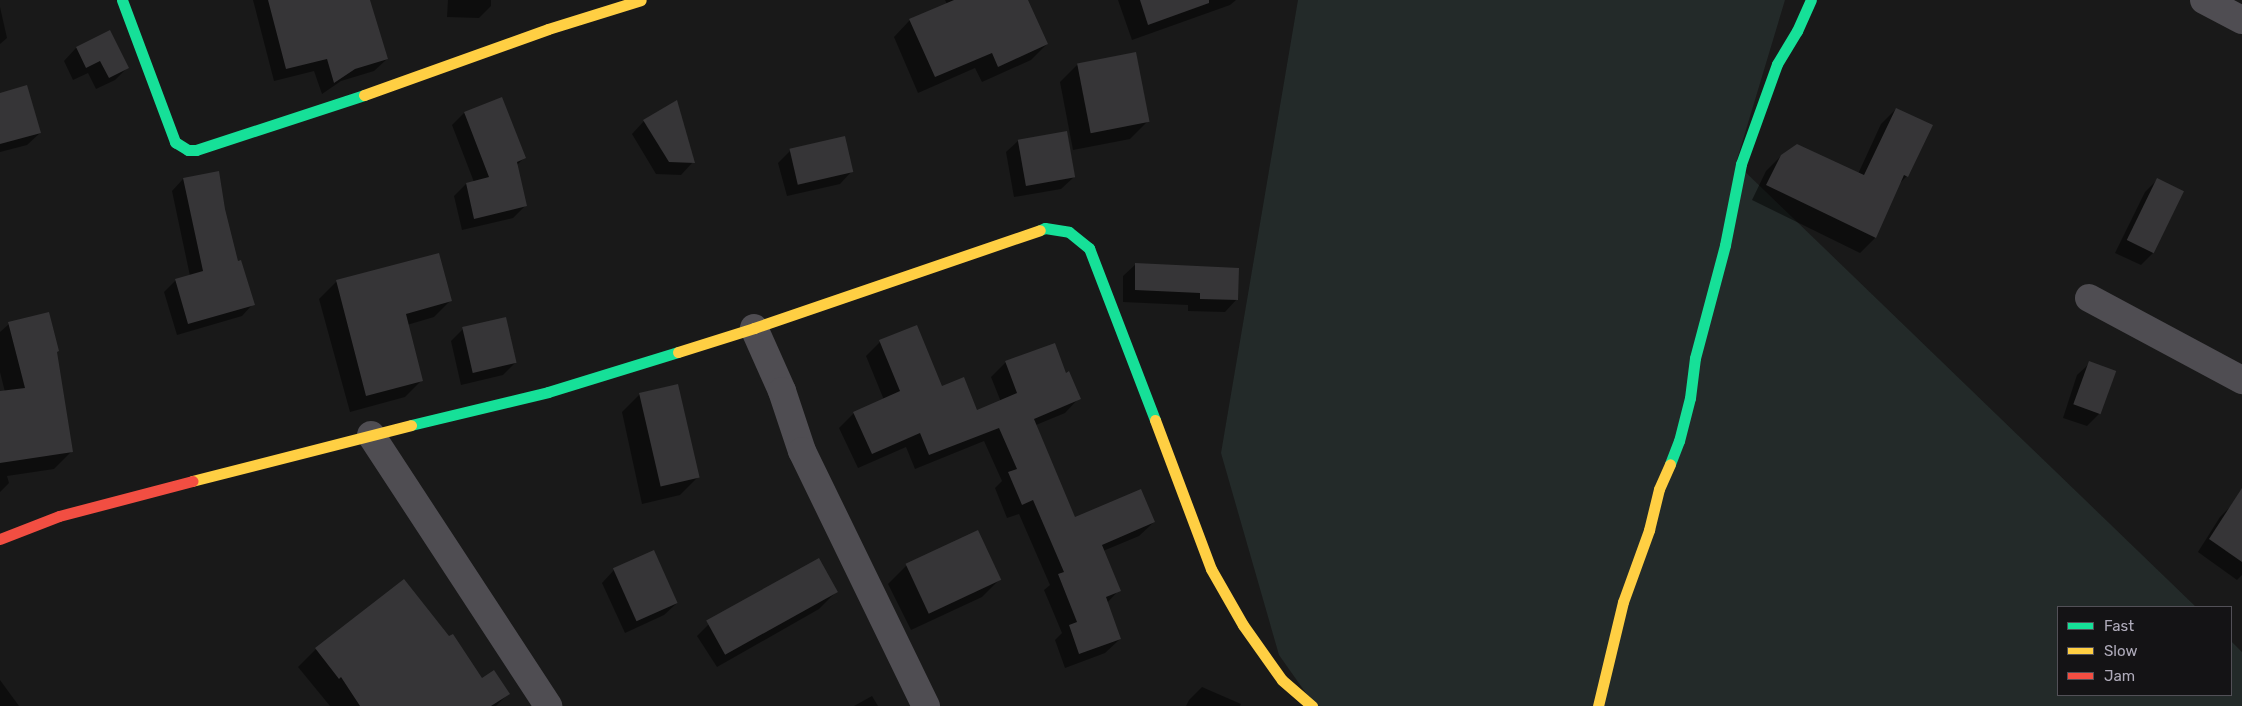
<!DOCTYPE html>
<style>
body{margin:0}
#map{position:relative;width:2242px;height:706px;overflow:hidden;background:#191919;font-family:Rubik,sans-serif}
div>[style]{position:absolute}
.green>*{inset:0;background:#232a29}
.shadow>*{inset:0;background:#0007}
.building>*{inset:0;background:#363537;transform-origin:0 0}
.street>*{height:28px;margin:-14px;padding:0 14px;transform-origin:14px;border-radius:14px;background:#4f4d52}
.fast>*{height:11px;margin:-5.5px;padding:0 5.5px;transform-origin:5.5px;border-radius:5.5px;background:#16e098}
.slow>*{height:11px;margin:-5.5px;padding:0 5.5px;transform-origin:5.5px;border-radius:5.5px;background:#ffcf43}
.jam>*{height:11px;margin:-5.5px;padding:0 5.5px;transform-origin:5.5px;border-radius:5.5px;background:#f24e42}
span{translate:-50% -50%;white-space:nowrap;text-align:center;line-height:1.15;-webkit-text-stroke:4px #141315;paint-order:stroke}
.legend{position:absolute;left:2057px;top:606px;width:175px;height:90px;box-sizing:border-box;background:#141315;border:1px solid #525057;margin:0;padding:6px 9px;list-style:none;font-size:15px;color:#afabba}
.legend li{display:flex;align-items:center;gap:10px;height:25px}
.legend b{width:25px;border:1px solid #525057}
</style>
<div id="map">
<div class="green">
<i style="clip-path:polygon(1298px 0,1785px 0,1736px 163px,2196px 607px,2058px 607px,2058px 695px,2231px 695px,2231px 641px,2242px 652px,2242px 706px,1315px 706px,1279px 655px,1221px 453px)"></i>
</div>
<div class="shadow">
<i style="clip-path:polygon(253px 0,368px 0,387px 59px,374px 71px,341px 81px,322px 94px,314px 71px,274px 81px)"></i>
<i style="clip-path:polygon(448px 0,491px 0,491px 6px,479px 18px,447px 17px)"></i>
<i style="clip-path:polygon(945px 0,1027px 0,1047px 44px,1031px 60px,982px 82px,975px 68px,918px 93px,894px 37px,910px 20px,947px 4px)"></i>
<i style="clip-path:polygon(1118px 0,1236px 0,1230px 5px,1132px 40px)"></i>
<i style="clip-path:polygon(0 7px,7px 38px,0 44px)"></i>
<i style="clip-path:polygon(110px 32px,127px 68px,115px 80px,96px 89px,88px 73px,73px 80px,64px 61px,76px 48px)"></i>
<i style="clip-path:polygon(1078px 64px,1148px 121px,1130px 139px,1073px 150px,1060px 82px)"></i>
<i style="clip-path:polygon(0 94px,40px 133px,27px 145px,0 152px)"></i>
<i style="clip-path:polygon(1896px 109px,1931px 126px,1907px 176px,1899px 184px,1875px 238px,1860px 253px,1752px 200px,1766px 171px,1781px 156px,1858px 174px,1881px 124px)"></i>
<i style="clip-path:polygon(464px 113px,524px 158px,516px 166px,526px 205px,513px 218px,462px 230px,454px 196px,466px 184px,474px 182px,452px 125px)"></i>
<i style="clip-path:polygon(644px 121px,693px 162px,681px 175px,656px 174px,632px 134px)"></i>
<i style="clip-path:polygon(1019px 140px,1074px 177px,1061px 189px,1014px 197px,1006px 152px)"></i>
<i style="clip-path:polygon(791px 150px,852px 171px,840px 184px,787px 196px,778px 163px)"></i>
<i style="clip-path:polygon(183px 179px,224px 209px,237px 262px,253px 304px,242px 316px,177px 335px,164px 292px,176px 280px,190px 276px,172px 191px)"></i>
<i style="clip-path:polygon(2158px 179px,2153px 253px,2141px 265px,2115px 253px,2145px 192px)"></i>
<i style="clip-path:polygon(1136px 264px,1237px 299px,1225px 312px,1188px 311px,1188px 305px,1123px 302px,1123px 276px)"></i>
<i style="clip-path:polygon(336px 282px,451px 300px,434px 317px,407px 325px,422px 380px,405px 397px,350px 412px,319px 299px)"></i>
<i style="clip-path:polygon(9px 324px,56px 353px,71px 452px,54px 469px,7px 476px,9px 483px,0 492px,0 393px,5px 392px,0 372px,0 332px)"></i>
<i style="clip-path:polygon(463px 329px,515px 363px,503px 375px,461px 385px,451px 341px)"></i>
<i style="clip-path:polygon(880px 342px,977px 412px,1001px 402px,991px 377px,1006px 362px,1065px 374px,1079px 398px,1065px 413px,1036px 425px,1074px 519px,1154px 522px,1139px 536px,1103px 551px,1119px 590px,1107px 603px,1120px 639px,1105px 653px,1065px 668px,1055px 640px,1062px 633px,1044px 590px,1050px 585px,1019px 514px,1007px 518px,995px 488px,1002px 481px,984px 441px,915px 469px,906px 447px,858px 468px,839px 428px,854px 413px,884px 400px,866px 356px)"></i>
<i style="clip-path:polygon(2090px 363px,2100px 413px,2087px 426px,2063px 418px,2077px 375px)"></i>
<i style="clip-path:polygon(640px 394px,698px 477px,680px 495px,642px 504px,622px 412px)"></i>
<i style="clip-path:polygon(2232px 505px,2242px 511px,2242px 575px,2237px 580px,2198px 552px,2220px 517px)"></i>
<i style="clip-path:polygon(906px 566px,1000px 579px,982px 597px,911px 630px,888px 584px)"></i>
<i style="clip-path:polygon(614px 570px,677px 603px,664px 615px,625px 633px,602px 583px)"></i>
<i style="clip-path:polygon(837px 591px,819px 609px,717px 667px,697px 636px,715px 618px)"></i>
<i style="clip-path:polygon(316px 649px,482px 680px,508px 694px,496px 706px,330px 706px,298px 667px)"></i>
<i style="clip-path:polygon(0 680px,19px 706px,0 706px)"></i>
<i style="clip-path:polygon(1202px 687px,1241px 704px,1240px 706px,1186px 706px,1189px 700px)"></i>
<i style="clip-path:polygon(872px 696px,878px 706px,854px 706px)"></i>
</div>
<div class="building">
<i style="clip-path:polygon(268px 0,370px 0,388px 59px,355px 69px,334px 83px,327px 59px,286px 69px)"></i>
<i style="clip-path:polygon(954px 0,1028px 0,1048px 44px,998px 67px,992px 53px,935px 77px,909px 19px)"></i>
<i style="clip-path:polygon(1140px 0,1209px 0,1209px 3px,1148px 25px)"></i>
<i style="clip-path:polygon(110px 30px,129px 68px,109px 78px,100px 61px,86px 68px,76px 47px)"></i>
<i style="left:1136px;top:52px;width:71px;height:60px;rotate:79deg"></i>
<i style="clip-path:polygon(27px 85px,41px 133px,0 144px,0 93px)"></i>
<i style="clip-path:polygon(502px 97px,526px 158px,517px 162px,527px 206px,474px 219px,466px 183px,489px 177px,464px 112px)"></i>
<i style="clip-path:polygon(677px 100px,695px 163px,669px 162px,643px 120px)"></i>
<i style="clip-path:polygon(1896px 108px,1933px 125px,1908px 177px,1904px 175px,1876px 238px,1766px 185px,1781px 155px,1797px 144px,1864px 175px)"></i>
<i style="left:1067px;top:131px;width:47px;height:50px;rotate:80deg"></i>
<i style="left:845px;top:136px;width:37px;height:57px;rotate:77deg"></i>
<i style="clip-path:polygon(219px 171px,225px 209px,238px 261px,241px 260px,255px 305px,188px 324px,175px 279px,203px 271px,183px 178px)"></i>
<i style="left:2157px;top:178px;width:30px;height:69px;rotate:26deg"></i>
<i style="clip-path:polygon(439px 253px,452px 301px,406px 314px,423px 381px,366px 396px,336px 280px)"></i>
<i style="clip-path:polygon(1135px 263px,1239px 268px,1238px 300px,1200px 299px,1200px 293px,1135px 290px)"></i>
<i style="clip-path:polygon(49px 312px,59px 351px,57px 352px,73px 452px,0 463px,0 391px,25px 388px,8px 322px)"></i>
<i style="left:506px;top:317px;width:47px;height:45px;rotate:77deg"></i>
<i style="clip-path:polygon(917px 325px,942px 386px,964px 377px,977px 410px,1017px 393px,1005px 361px,1055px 343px,1066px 373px,1069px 371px,1081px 399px,1034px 419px,1075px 517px,1141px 489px,1155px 522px,1102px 545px,1121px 591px,1106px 597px,1121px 639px,1079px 654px,1069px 625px,1077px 622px,1058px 574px,1064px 572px,1033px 500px,1022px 505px,1008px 472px,1017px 469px,999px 428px,929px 455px,920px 433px,872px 454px,853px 412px,900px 391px,879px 340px)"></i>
<i style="left:2089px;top:361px;width:29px;height:46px;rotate:20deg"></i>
<i style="left:678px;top:384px;width:96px;height:40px;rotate:77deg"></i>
<i style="clip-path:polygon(2242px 488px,2242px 562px,2209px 539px)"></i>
<i style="left:978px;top:530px;width:55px;height:80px;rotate:65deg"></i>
<i style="left:654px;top:550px;width:58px;height:45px;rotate:66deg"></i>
<i style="left:819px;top:558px;width:39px;height:129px;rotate:61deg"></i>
<i style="clip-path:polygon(404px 579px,449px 636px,453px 634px,482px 678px,494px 670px,510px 694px,491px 706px,360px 706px,341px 677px,339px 679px,315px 648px)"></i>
</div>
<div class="street">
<i style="left:2204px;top:0;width:43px;rotate:27.8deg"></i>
<i style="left:2089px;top:298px;width:174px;rotate:28.2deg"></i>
<i style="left:754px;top:328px;width:69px;rotate:66deg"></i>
<i style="left:782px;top:391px;width:63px;rotate:71.6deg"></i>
<i style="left:802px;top:451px;width:284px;rotate:64.1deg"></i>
<i style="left:371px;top:435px;width:324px;rotate:56.8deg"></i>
</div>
<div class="fast">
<i style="left:122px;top:0;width:152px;rotate:69.5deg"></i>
<i style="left:175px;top:142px;width:15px;rotate:32deg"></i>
<i style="left:188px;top:150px;width:8px"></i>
<i style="left:196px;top:150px;width:177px;rotate:-18.1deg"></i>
<i style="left:1040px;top:230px;width:5px;rotate:-22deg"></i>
<i style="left:1045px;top:228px;width:24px;rotate:9deg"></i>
<i style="left:1069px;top:232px;width:26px;rotate:39deg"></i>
<i style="left:1089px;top:248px;width:184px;rotate:69deg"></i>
<i style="left:411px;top:425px;width:141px;rotate:-13.5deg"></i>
<i style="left:548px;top:392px;width:136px;rotate:-17.1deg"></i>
<i style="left:1670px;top:464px;width:25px;rotate:-69deg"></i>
<i style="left:1679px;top:441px;width:44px;rotate:-75.7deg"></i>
<i style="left:1690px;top:398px;width:40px;rotate:-82.9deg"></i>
<i style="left:1695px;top:358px;width:117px;rotate:-75.1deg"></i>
<i style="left:1725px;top:245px;width:83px;rotate:-78.8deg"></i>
<i style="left:1741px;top:164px;width:106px;rotate:-70.2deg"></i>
<i style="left:1777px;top:64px;width:39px;rotate:-59deg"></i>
<i style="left:1797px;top:31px;width:34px;rotate:-66deg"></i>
</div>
<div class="slow">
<i style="left:364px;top:95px;width:195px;rotate:-19.7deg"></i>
<i style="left:548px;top:29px;width:97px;rotate:-17.3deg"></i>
<i style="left:678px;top:352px;width:80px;rotate:-17.5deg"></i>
<i style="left:754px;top:328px;width:302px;rotate:-18.9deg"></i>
<i style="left:1155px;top:420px;width:159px;rotate:69.4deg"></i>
<i style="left:1211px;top:569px;width:64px;rotate:60.3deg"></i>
<i style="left:1243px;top:625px;width:67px;rotate:54.7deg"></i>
<i style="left:1282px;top:680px;width:40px;rotate:41deg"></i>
<i style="left:192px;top:481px;width:226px;rotate:-14.3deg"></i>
<i style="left:1598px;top:706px;width:107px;rotate:-76.5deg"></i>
<i style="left:1623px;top:602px;width:77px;rotate:-70.1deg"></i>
<i style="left:1649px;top:530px;width:42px;rotate:-76.3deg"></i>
<i style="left:1659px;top:489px;width:27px;rotate:-66deg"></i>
</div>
<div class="jam">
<i style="left:0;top:539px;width:63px;rotate:-21.3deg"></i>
<i style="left:59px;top:516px;width:138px;rotate:-14.7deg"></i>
</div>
<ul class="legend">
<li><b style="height:6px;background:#16e098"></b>Fast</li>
<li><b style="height:6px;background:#ffcf43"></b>Slow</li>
<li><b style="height:6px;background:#f24e42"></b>Jam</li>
</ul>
</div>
